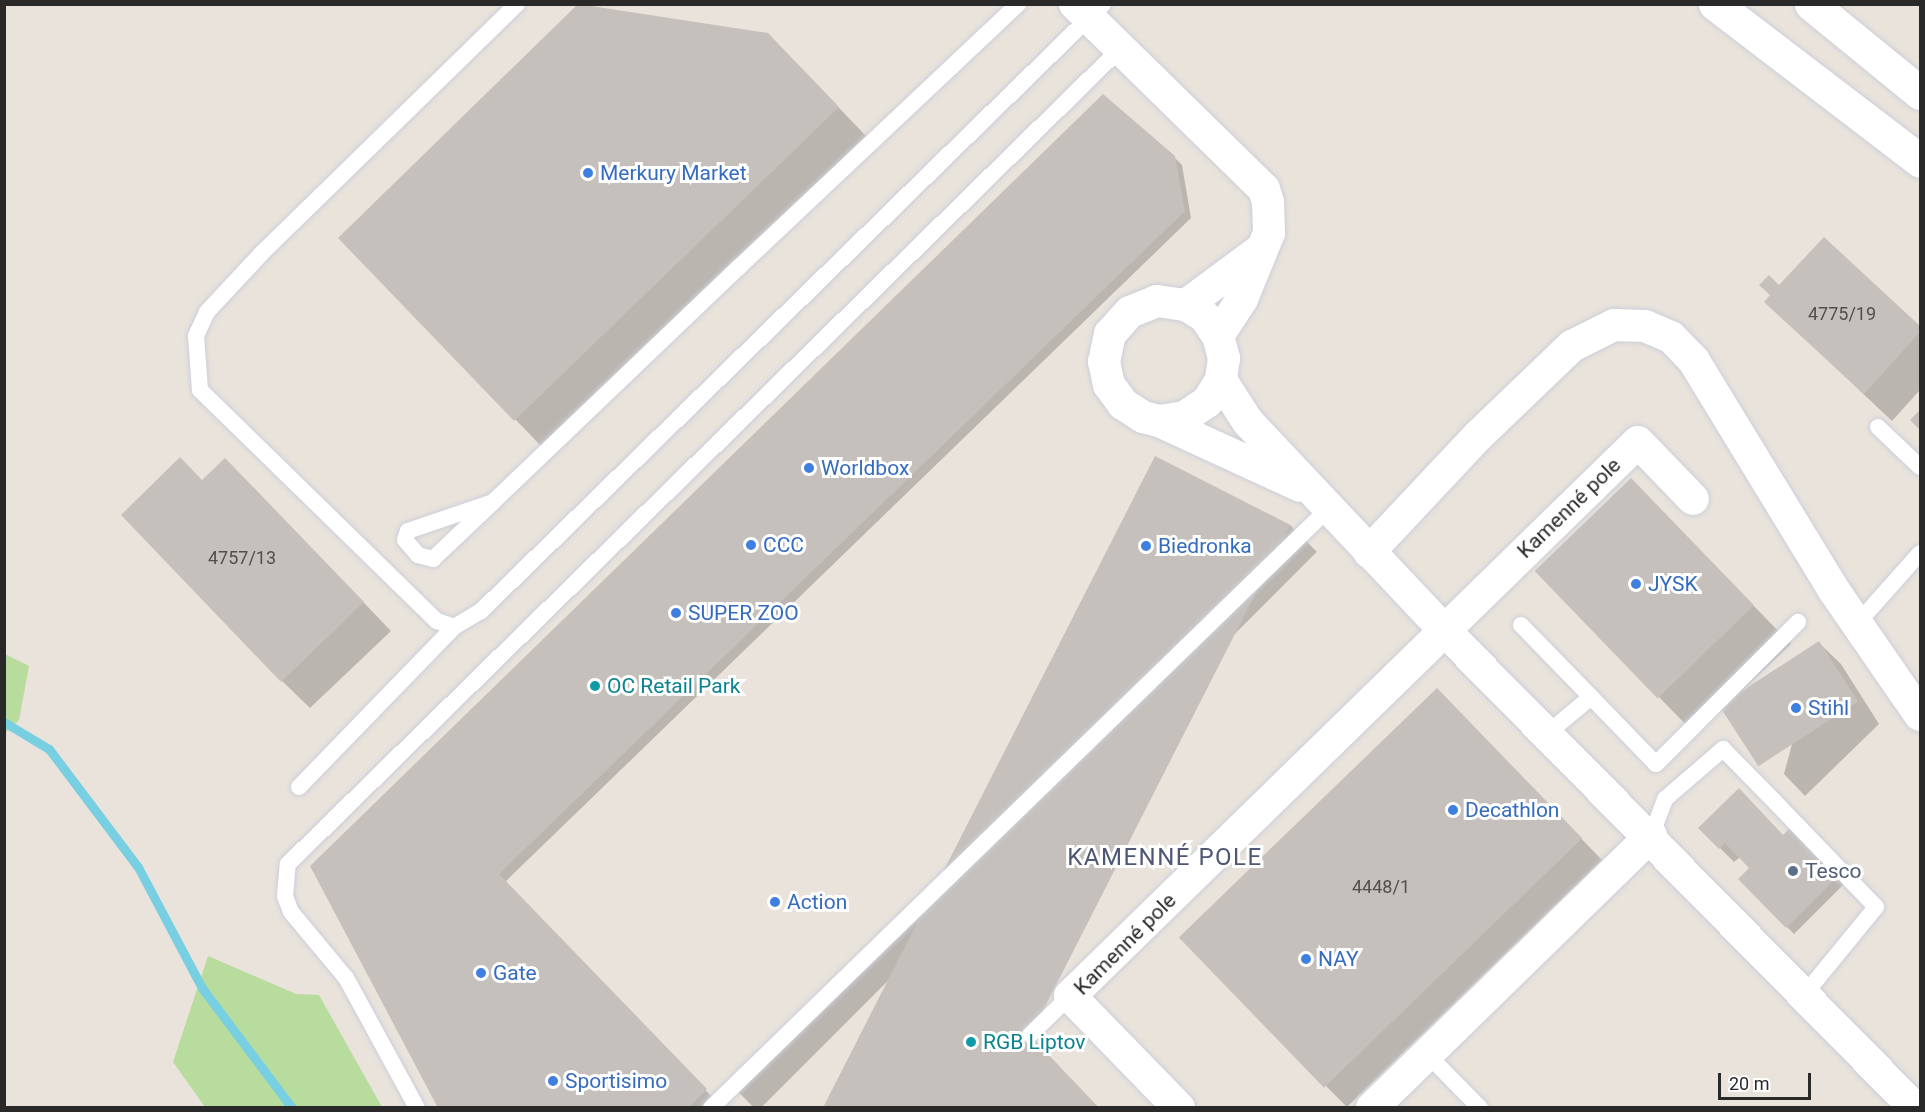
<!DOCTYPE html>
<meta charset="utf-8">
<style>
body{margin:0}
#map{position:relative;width:1925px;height:1112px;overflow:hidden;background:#eae3dc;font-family:Roboto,sans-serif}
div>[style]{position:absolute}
.green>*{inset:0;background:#b8db9e}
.shadow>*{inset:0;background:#0003;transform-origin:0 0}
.stream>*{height:9px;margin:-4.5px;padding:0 4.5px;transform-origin:4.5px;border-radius:4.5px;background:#79cfe2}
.building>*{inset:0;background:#c5c0bc;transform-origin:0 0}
.roads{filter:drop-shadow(0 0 2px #cbcfd9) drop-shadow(0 0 2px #cbcfd9)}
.lane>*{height:16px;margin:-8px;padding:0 8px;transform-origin:8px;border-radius:8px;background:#fff}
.street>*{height:32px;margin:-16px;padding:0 16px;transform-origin:16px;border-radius:16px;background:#fff}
.secondary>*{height:33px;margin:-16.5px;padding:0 16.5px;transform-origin:16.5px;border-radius:16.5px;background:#fff}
.dots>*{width:16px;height:16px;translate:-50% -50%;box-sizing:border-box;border:3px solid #fff;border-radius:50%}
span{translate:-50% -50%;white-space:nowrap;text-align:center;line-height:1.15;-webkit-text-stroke:6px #fff;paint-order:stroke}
.number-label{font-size:18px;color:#504f4e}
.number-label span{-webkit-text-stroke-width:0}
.shop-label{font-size:21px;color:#366cbe}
.left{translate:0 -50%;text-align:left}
.street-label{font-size:21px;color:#292929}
.culture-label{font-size:21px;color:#0d838f}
.service-label{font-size:21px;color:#4e5e75}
.quarter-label{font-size:24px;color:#4e5875;letter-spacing:1.5px}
.frame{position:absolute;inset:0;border:6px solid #292929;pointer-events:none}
.scale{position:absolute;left:1718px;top:1073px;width:93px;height:27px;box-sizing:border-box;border:3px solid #292929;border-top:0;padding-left:8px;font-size:18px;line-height:21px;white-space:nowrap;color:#292929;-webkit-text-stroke:4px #fff;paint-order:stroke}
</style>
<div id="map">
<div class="green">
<i style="clip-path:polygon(5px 654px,29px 666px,19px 720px,5px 733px)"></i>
<i style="clip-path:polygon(208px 956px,296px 994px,319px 995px,382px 1107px,205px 1107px,173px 1062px)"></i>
</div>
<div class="shadow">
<i style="clip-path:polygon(796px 63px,866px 136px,543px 448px,340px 238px)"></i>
<i style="clip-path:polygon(1174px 157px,1182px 165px,1191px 218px,505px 882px,712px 1097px,702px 1108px,440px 1108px,312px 866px)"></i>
<i style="clip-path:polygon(1824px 239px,1920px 328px,1920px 390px,1892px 421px,1766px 302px)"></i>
<i style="clip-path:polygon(202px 482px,253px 487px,391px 631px,310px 708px,282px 681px)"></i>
<i style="clip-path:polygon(1669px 519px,1791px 644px,1696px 735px,1537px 572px)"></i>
<i style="left:1290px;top:525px;width:38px;height:791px;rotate:45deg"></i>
<i style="clip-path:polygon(1819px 643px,1841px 664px,1879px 724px,1805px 796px,1784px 774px)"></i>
<i style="clip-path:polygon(1458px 711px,1602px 860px,1347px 1107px,1326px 1086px)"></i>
<i style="clip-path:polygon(1700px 828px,1783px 837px,1847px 881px,1794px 934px,1740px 879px,1751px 868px,1740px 857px,1734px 862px)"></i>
<i style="clip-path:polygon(948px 984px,957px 993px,987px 992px,1099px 1108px,840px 1108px,905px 1020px,917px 1032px,920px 1028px,912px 1019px)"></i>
</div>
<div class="stream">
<i style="left:4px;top:722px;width:52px;rotate:31deg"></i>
<i style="left:49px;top:749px;width:148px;rotate:53deg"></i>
<i style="left:138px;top:867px;width:137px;rotate:62.1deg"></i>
<i style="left:202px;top:988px;width:150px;rotate:53.1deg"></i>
</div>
<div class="building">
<i style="clip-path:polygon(578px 4px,768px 33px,839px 107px,514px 421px,338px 238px)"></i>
<i style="clip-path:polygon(1103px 94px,1175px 156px,1185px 211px,499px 874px,707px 1089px,688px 1108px,438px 1108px,310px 866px)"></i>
<i style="clip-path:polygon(1824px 237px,1920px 326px,1920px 332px,1864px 394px,1764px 302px,1770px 295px,1759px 285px,1769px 275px,1779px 285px)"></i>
<i style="clip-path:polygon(1920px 410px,1920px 430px,1910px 420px)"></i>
<i style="left:1155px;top:456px;width:152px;height:743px;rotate:27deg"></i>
<i style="clip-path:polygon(180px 457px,202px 480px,225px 458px,364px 602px,281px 682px,121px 515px)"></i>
<i style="left:1631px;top:478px;width:177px;height:134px;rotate:46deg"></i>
<i style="left:1819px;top:641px;width:72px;height:119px;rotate:57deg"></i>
<i style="left:1437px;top:688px;width:209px;height:359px;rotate:46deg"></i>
<i style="clip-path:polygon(1739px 788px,1783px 835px,1794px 824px,1841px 873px,1786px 928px,1738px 879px,1749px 868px,1725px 843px,1719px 849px,1698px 828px)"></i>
<i style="clip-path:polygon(973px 975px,1099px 1108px,838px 1108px,828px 1097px,905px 1018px,912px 1024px,885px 1050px,890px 1056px,918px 1028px,909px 1019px,948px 982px,955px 988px,926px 1016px,929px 1018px)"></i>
</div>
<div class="roads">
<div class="lane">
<i style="left:517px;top:4px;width:358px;rotate:135.7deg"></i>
<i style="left:261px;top:254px;width:79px;rotate:133deg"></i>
<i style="left:207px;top:312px;width:26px;rotate:115deg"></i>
<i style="left:196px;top:336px;width:54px;rotate:85.8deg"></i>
<i style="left:200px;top:390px;width:331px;rotate:44.3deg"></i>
<i style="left:437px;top:621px;width:18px;rotate:19deg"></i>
<i style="left:454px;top:627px;width:31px;rotate:-31deg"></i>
<i style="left:481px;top:611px;width:869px;rotate:-44.3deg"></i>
<i style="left:1878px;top:427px;width:58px;rotate:43.6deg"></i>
<i style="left:493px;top:502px;width:90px;rotate:161.2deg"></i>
<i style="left:408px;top:531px;width:9px;rotate:108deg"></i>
<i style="left:405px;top:540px;width:20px;rotate:49deg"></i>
<i style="left:418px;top:555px;width:16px;rotate:15deg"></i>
<i style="left:433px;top:559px;width:83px;rotate:-43.5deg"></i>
<i style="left:493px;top:502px;width:339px;rotate:-43.7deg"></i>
<i style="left:738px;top:268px;width:385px;rotate:-43.3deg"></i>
<i style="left:1521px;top:625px;width:100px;rotate:45.8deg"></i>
<i style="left:1591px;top:697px;width:56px;rotate:140.1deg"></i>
<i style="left:1856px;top:625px;width:96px;rotate:-48.4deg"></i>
<i style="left:1591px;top:697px;width:93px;rotate:45.9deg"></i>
<i style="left:1656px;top:764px;width:201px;rotate:-45deg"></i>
<i style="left:299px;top:787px;width:223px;rotate:-45.9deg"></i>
<i style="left:1651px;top:836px;width:40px;rotate:-69deg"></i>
<i style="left:1665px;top:799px;width:77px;rotate:-40.8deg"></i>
<i style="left:1723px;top:749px;width:76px;rotate:45.5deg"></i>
<i style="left:1776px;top:803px;width:144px;rotate:46.1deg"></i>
<i style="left:1876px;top:907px;width:114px;rotate:129.3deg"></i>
<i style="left:1030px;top:1035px;width:56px;rotate:-44.3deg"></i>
<i style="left:1426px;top:1053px;width:77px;rotate:45.5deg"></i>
<i style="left:417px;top:1108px;width:148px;rotate:-118.6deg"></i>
<i style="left:346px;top:978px;width:86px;rotate:-129.8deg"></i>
<i style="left:291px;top:912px;width:17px;rotate:-111deg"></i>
<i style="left:285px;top:896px;width:32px;rotate:-85deg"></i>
<i style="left:288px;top:864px;width:1165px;rotate:-44.41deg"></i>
<i style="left:711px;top:1108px;width:861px;rotate:-44.15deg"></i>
</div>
<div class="street">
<i style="left:1075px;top:4px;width:264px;rotate:44.4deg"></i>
<i style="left:1264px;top:189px;width:14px;rotate:73deg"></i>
<i style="left:1268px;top:202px;width:31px;rotate:88deg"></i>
<i style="left:1269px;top:233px;width:71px;rotate:112.2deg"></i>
<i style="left:1242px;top:299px;width:44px;rotate:123deg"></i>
<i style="left:1186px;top:305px;width:91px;rotate:-36.5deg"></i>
<i style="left:1221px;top:380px;width:26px;rotate:122deg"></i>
<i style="left:1207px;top:402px;width:27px;rotate:146deg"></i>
<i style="left:1185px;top:417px;width:26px;rotate:171deg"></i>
<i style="left:1159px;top:421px;width:16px;rotate:-166deg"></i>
<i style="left:1143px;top:417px;width:24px;rotate:-147deg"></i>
<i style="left:1123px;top:404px;width:24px;rotate:-126deg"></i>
<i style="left:1109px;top:385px;width:24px;rotate:-102deg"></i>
<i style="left:1104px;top:362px;width:29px;rotate:-78deg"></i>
<i style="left:1110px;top:334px;width:30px;rotate:-48deg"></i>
<i style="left:1130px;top:312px;width:29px;rotate:-22deg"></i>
<i style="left:1157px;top:301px;width:29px;rotate:8deg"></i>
<i style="left:1186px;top:305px;width:22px;rotate:32deg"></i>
<i style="left:1205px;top:317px;width:23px;rotate:56deg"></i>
<i style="left:1218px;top:336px;width:23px;rotate:75deg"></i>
<i style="left:1224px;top:358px;width:22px;rotate:98deg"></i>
<i style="left:1221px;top:380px;width:50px;rotate:57.3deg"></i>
<i style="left:1248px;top:422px;width:286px;rotate:46.7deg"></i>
<i style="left:1444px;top:630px;width:665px;rotate:45.43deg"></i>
<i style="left:1159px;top:421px;width:155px;rotate:24.7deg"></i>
<i style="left:1369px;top:552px;width:159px;rotate:-46.8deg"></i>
<i style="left:1478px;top:436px;width:130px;rotate:-43.8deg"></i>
<i style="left:1572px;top:346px;width:47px;rotate:-26.6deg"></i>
<i style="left:1614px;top:325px;width:31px;rotate:2deg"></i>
<i style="left:1645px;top:326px;width:28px;rotate:23deg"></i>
<i style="left:1671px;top:337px;width:33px;rotate:46deg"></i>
<i style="left:1694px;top:361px;width:267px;rotate:58.6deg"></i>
<i style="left:1833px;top:589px;width:153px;rotate:55.4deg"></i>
<i style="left:1179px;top:1108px;width:156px;rotate:-134.2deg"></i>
<i style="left:1070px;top:996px;width:793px;rotate:-44.29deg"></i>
<i style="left:1638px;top:442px;width:79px;rotate:46deg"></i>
<i style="left:1372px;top:1108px;width:390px;rotate:-44.3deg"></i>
</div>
<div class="secondary">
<i style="left:1715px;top:4px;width:258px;rotate:37.4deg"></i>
<i style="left:1811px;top:4px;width:141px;rotate:39.2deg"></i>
</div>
</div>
<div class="dots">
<i style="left:588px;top:173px;background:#3f7fe0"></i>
<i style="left:809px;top:468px;background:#3f7fe0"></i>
<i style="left:751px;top:545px;background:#3f7fe0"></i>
<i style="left:1146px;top:546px;background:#3f7fe0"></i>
<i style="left:1636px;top:584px;background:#3f7fe0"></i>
<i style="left:676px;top:613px;background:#3f7fe0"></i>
<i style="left:595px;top:686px;background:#0f9aa8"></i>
<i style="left:1796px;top:708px;background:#3f7fe0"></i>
<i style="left:1453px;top:810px;background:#3f7fe0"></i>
<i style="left:1793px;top:871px;background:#5c6f8a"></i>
<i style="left:775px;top:902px;background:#3f7fe0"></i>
<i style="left:1306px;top:959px;background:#3f7fe0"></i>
<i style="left:481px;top:973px;background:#3f7fe0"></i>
<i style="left:971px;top:1042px;background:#0f9aa8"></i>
<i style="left:553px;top:1081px;background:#3f7fe0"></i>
</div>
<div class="number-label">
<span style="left:1842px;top:314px">4775/19</span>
<span style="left:242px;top:558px">4757/13</span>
<span style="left:1381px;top:887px">4448/1</span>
</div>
<div class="shop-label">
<span class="left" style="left:600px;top:173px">Merkury Market</span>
<span class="left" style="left:821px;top:468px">Worldbox</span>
<span class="left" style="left:763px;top:545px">CCC</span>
<span class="left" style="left:1158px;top:546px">Biedronka</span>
<span class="left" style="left:1648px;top:584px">JYSK</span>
<span class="left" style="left:688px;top:613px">SUPER ZOO</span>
<span class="left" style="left:1808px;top:708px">Stihl</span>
<span class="left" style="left:1465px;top:810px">Decathlon</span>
<span class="left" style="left:787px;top:902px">Action</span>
<span class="left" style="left:1318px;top:959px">NAY</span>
<span class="left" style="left:493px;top:973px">Gate</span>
<span class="left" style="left:565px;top:1081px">Sportisimo</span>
</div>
<div class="street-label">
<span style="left:1569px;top:508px;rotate:-44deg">Kamenné pole</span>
<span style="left:1125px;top:944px;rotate:-45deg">Kamenné pole</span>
</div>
<div class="culture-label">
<span class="left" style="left:607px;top:686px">OC Retail Park</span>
<span class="left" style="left:983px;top:1042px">RGB Liptov</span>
</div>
<div class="service-label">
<span class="left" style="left:1805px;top:871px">Tesco</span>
</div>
<div class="quarter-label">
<span style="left:1165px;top:858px">KAMENNÉ POLE</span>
</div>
<div class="frame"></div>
<div class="scale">20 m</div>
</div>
